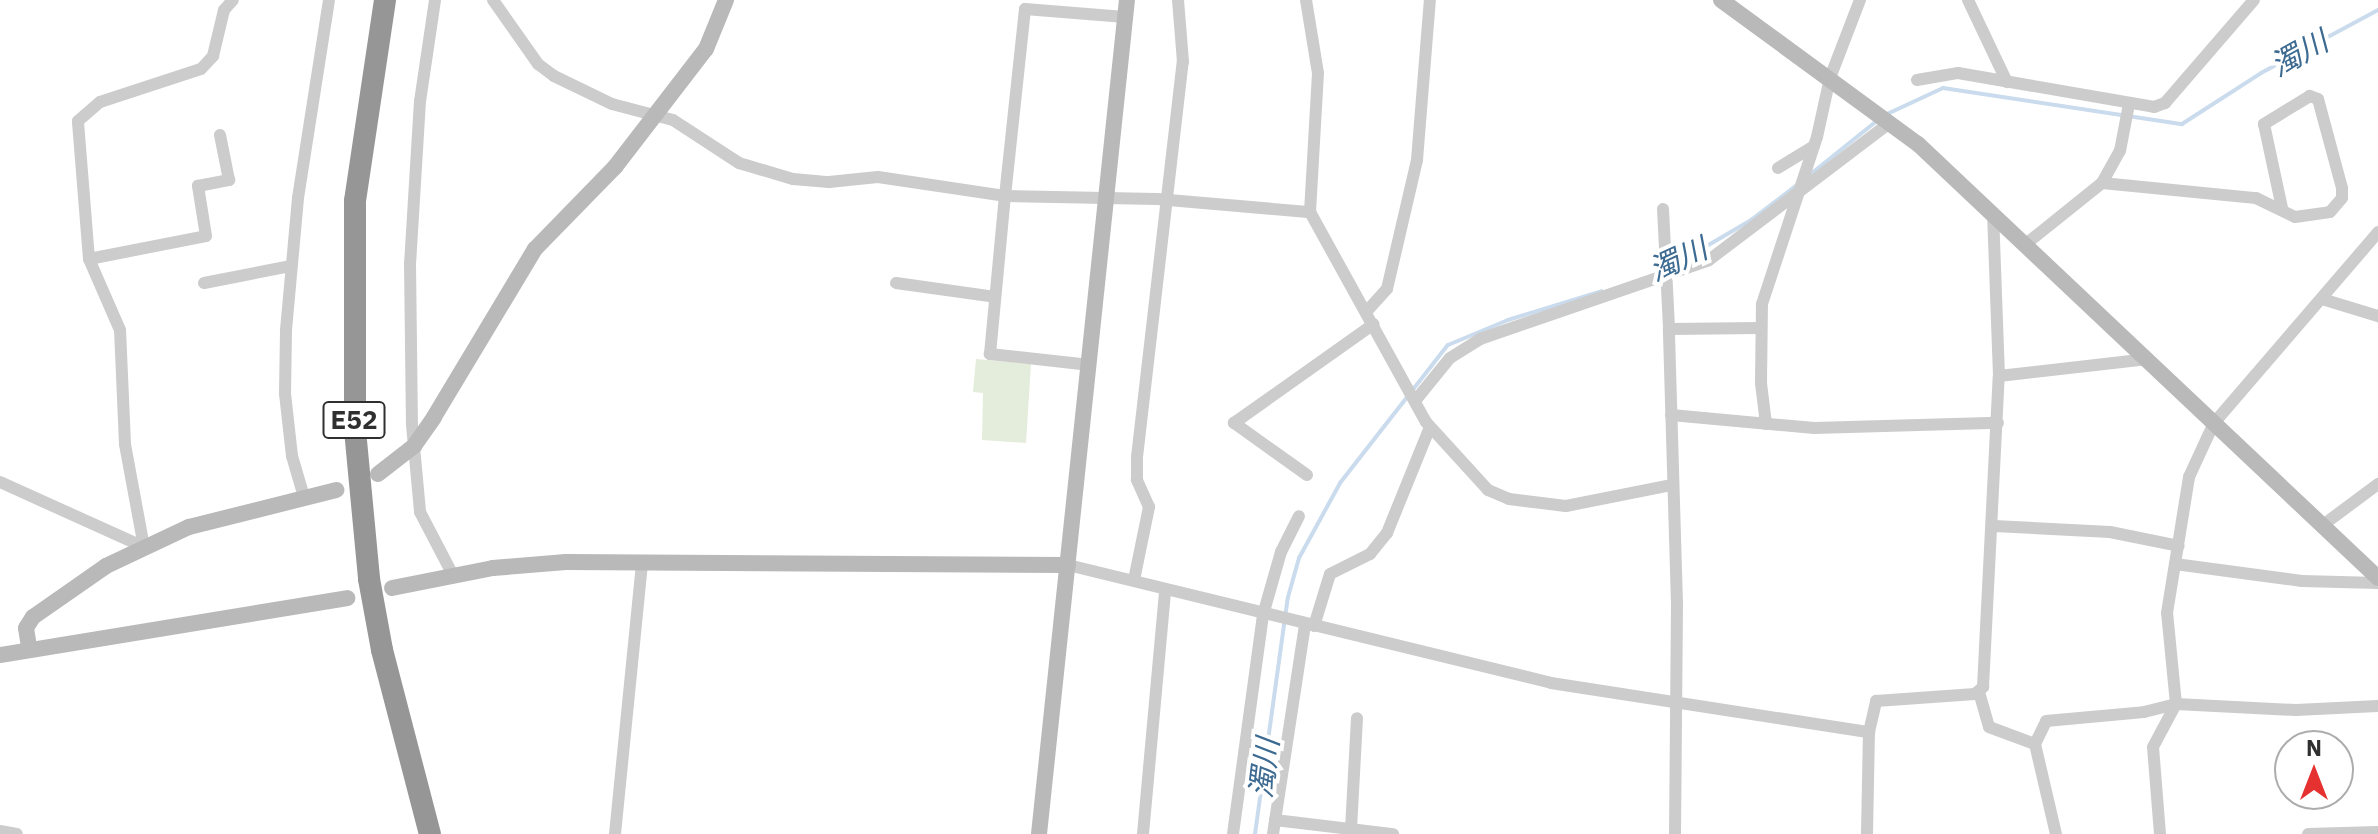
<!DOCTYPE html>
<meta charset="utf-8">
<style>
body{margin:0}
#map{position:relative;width:2378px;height:834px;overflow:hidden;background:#fff;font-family:"IBM Plex Sans","Noto Sans JP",sans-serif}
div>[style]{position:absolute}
.green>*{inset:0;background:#e4ecdc}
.stream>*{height:4px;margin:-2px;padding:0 2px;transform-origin:2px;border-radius:2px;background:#c9dbec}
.street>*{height:12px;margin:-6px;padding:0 6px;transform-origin:6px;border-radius:6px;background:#ccc}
.secondary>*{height:16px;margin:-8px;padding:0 8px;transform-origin:8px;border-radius:8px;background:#b9b9b9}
.highway>*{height:22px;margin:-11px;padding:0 11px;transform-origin:11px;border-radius:11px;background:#969696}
span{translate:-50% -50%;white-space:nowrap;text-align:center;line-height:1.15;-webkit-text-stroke:8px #fff;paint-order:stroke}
.shield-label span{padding:2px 6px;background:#fff;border:2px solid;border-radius:6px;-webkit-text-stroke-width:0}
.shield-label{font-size:26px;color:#2f2f2f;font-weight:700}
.water-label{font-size:30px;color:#3c6a91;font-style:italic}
.north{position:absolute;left:2274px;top:730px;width:80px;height:80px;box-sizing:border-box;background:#fff;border:2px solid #acacac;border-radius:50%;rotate:0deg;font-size:22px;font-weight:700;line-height:32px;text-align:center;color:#2f2f2f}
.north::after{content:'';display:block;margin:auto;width:28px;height:36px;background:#e63131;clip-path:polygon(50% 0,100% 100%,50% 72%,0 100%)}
</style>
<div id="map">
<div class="green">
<i style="clip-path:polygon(976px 359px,1031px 364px,1026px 443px,982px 440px,983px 393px,973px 392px)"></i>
</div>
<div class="stream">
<i style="left:1885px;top:115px;width:64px;rotate:-25deg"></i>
<i style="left:1943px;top:88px;width:242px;rotate:8.6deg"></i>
<i style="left:2182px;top:124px;width:94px;rotate:-32.8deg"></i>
<i style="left:2261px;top:73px;width:133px;rotate:-28.3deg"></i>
<i style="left:1807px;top:177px;width:91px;rotate:-38.8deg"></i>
<i style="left:1671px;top:267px;width:93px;rotate:-30.4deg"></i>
<i style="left:1751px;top:220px;width:58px;rotate:-37.3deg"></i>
<i style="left:1255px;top:834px;width:239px;rotate:-82.1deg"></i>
<i style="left:1288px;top:597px;width:41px;rotate:-74.2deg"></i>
<i style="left:1299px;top:558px;width:85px;rotate:-61.3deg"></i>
<i style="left:1340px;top:483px;width:175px;rotate:-52deg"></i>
<i style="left:1448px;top:345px;width:65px;rotate:-22.6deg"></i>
<i style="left:1508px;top:320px;width:98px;rotate:-17.1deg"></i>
</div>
<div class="street">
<i style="left:435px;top:0;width:102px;rotate:98.4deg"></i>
<i style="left:420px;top:101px;width:162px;rotate:93.5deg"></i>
<i style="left:410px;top:263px;width:162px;rotate:89.3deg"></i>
<i style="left:412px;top:425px;width:87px;rotate:84.7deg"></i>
<i style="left:420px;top:512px;width:71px;rotate:62.4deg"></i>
<i style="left:493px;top:0;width:78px;rotate:54.9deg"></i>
<i style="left:538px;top:64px;width:20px;rotate:37deg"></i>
<i style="left:554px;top:76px;width:64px;rotate:25.8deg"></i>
<i style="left:612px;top:104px;width:63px;rotate:14.7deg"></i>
<i style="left:673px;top:120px;width:79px;rotate:33.1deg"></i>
<i style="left:739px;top:163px;width:56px;rotate:16.5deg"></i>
<i style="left:793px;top:179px;width:36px;rotate:5deg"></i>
<i style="left:829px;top:182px;width:49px;rotate:-5.8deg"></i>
<i style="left:878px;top:177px;width:128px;rotate:8.5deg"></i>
<i style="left:1005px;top:196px;width:152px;rotate:1.1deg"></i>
<i style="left:1157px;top:199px;width:154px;rotate:4.9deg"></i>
<i style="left:1306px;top:0;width:74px;rotate:80.7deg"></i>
<i style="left:1318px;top:73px;width:139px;rotate:93.3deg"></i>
<i style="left:1310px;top:212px;width:240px;rotate:61.1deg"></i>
<i style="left:1426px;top:422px;width:92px;rotate:47.6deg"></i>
<i style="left:1488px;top:490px;width:23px;rotate:23deg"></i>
<i style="left:1509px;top:499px;width:57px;rotate:7deg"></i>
<i style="left:1566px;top:506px;width:107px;rotate:-11.3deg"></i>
<i style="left:1968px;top:0;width:91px;rotate:64.6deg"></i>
<i style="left:1917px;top:80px;width:42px;rotate:-9.7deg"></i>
<i style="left:1958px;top:73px;width:199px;rotate:9.8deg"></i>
<i style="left:2154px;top:107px;width:12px;rotate:-20deg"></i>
<i style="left:2165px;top:103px;width:136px;rotate:-49.2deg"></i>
<i style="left:1778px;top:168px;width:42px;rotate:-31.4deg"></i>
<i style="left:2102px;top:183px;width:155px;rotate:5.6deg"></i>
<i style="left:2256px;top:198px;width:43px;rotate:26deg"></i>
<i style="left:2295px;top:217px;width:35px;rotate:-8deg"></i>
<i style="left:2330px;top:212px;width:18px;rotate:-49deg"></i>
<i style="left:2342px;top:198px;width:10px;rotate:-90deg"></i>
<i style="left:2342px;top:188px;width:92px;rotate:-105.1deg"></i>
<i style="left:2318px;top:99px;width:9px;rotate:-159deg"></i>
<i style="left:2310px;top:96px;width:54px;rotate:148.7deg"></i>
<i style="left:2264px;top:124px;width:86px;rotate:77.9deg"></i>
<i style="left:1663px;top:209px;width:120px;rotate:87.1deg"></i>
<i style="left:2026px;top:244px;width:97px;rotate:-38.8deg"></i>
<i style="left:2102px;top:183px;width:37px;rotate:-61deg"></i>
<i style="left:2120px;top:151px;width:48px;rotate:-79.2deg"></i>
<i style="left:89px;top:259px;width:119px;rotate:-11.1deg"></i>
<i style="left:206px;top:236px;width:51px;rotate:-99.1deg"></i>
<i style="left:198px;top:186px;width:32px;rotate:-11deg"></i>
<i style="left:229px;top:180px;width:46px;rotate:-101.3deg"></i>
<i style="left:204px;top:283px;width:89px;rotate:-11.1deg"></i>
<i style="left:896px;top:283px;width:100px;rotate:8deg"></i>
<i style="left:2322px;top:299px;width:59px;rotate:16.9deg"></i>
<i style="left:1367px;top:311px;width:30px;rotate:-48deg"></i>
<i style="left:1387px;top:289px;width:132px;rotate:-76.9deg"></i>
<i style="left:1417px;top:160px;width:161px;rotate:-85.4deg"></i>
<i style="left:1090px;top:365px;width:101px;rotate:-173.7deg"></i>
<i style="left:990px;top:354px;width:159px;rotate:-84.6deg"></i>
<i style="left:1005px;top:196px;width:188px;rotate:-83.9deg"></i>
<i style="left:1025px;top:9px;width:100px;rotate:4.6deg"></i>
<i style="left:1999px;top:376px;width:150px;rotate:-6.5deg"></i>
<i style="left:1415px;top:401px;width:55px;rotate:-50.9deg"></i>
<i style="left:1450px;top:358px;width:36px;rotate:-32deg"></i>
<i style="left:1480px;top:339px;width:242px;rotate:-19deg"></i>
<i style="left:1709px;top:260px;width:228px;rotate:-37.2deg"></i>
<i style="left:1671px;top:415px;width:144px;rotate:5.2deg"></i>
<i style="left:1814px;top:428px;width:184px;rotate:-1.6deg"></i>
<i style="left:1766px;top:424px;width:41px;rotate:-97deg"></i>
<i style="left:1761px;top:383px;width:79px;rotate:-89.3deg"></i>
<i style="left:1762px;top:304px;width:176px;rotate:-71.8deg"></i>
<i style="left:1817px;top:137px;width:60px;rotate:-77.6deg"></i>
<i style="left:1830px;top:78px;width:84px;rotate:-69deg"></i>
<i style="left:1307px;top:475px;width:90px;rotate:-144.5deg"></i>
<i style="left:1234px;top:423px;width:171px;rotate:-35.3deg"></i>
<i style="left:0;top:482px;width:158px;rotate:24.3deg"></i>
<i style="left:304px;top:497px;width:43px;rotate:-106.3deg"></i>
<i style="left:292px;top:456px;width:62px;rotate:-96.4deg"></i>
<i style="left:285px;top:394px;width:64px;rotate:-89.1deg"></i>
<i style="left:286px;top:330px;width:133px;rotate:-84.8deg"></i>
<i style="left:298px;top:198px;width:200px;rotate:-81.1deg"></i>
<i style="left:2323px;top:525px;width:69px;rotate:-36.7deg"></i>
<i style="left:1994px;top:526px;width:116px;rotate:3deg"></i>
<i style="left:2110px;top:532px;width:70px;rotate:11.5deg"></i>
<i style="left:144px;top:547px;width:105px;rotate:-100.5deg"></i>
<i style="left:125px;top:444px;width:114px;rotate:-92.5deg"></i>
<i style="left:120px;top:330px;width:77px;rotate:-113.6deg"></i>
<i style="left:89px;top:259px;width:138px;rotate:-94.6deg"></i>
<i style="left:78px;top:121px;width:29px;rotate:-41deg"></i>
<i style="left:100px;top:102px;width:106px;rotate:-18.1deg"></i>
<i style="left:201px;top:69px;width:18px;rotate:-47deg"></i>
<i style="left:213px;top:56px;width:47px;rotate:-76.6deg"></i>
<i style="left:224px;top:10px;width:13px;rotate:-48deg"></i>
<i style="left:2175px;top:564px;width:128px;rotate:7.6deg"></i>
<i style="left:2302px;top:581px;width:76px;rotate:1.5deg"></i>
<i style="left:1068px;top:565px;width:497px;rotate:13.7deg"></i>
<i style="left:1551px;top:683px;width:322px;rotate:8.8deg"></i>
<i style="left:1134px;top:580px;width:75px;rotate:-78.4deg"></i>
<i style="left:1149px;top:507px;width:30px;rotate:-114deg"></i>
<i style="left:1137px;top:480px;width:23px;rotate:-90deg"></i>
<i style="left:1137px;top:457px;width:398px;rotate:-83.4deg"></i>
<i style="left:1183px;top:62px;width:62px;rotate:-94.6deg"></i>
<i style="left:1314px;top:626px;width:54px;rotate:-72.9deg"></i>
<i style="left:1330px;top:574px;width:45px;rotate:-26.6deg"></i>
<i style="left:1370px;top:554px;width:27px;rotate:-51deg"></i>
<i style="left:1387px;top:533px;width:114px;rotate:-67.9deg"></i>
<i style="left:1979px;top:692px;width:36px;rotate:74deg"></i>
<i style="left:1989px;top:727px;width:49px;rotate:20.3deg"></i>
<i style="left:2035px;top:744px;width:92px;rotate:76.9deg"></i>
<i style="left:2035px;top:744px;width:25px;rotate:-64deg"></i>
<i style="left:2046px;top:721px;width:98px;rotate:-5.2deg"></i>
<i style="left:2144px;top:712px;width:33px;rotate:-14deg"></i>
<i style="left:2176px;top:704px;width:91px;rotate:-95.6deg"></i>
<i style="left:2167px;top:613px;width:138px;rotate:-80.8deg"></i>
<i style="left:2189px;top:477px;width:60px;rotate:-65.2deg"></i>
<i style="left:2214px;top:423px;width:252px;rotate:-49.3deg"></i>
<i style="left:1275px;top:820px;width:119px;rotate:6.8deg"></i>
<i style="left:1351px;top:829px;width:111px;rotate:-86.9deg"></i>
<i style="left:0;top:831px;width:17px;rotate:10deg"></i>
<i style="left:615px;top:834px;width:273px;rotate:-84.3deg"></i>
<i style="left:1143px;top:834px;width:245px;rotate:-84.8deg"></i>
<i style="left:1233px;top:834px;width:221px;rotate:-82.2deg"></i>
<i style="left:1263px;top:615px;width:66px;rotate:-74.1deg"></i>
<i style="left:1281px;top:552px;width:40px;rotate:-63.4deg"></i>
<i style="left:1273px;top:834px;width:212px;rotate:-81.3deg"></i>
<i style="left:1675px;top:834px;width:230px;rotate:-89.5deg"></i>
<i style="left:1677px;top:604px;width:275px;rotate:-91.7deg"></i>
<i style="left:1669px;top:329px;width:91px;rotate:-0.6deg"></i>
<i style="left:1867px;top:834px;width:102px;rotate:-88.9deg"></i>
<i style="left:1869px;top:732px;width:32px;rotate:-77deg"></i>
<i style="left:1876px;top:701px;width:99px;rotate:-4deg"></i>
<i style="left:1975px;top:694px;width:11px;rotate:-41deg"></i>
<i style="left:1983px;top:687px;width:311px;rotate:-87.1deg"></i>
<i style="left:1999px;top:376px;width:163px;rotate:-92.1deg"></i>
<i style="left:2160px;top:834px;width:87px;rotate:-94.6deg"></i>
<i style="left:2153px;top:747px;width:49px;rotate:-61.9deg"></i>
<i style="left:2176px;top:704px;width:120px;rotate:2.9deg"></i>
<i style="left:2296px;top:710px;width:82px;rotate:-2.8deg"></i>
<i style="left:2308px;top:834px;width:70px;rotate:-1.6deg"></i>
</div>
<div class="secondary">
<i style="left:1721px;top:0;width:244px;rotate:36.2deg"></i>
<i style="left:1918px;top:144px;width:632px;rotate:43.33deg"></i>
<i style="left:378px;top:474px;width:46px;rotate:-37.9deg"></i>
<i style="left:414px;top:446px;width:35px;rotate:-55deg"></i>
<i style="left:434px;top:417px;width:196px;rotate:-59deg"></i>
<i style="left:535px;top:249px;width:115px;rotate:-45.7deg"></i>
<i style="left:615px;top:167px;width:149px;rotate:-52.4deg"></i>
<i style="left:706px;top:49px;width:53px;rotate:-67.8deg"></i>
<i style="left:392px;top:588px;width:103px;rotate:-11.2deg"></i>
<i style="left:493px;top:568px;width:73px;rotate:-4.7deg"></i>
<i style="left:566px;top:562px;width:502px;rotate:0.34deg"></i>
<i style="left:29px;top:647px;width:19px;rotate:-99deg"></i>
<i style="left:26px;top:628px;width:13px;rotate:-58deg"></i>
<i style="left:33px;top:617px;width:89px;rotate:-34.9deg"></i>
<i style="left:106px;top:566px;width:92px;rotate:-25.2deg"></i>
<i style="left:189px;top:527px;width:152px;rotate:-14.1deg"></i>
<i style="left:0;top:655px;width:352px;rotate:-9.3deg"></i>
<i style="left:1039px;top:834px;width:839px;rotate:-83.98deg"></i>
</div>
<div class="highway">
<i style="left:385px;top:0;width:203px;rotate:98.5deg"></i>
<i style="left:355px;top:201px;width:229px;rotate:90deg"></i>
<i style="left:355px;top:430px;width:150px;rotate:84.6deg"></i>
<i style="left:369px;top:579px;width:72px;rotate:79.6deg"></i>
<i style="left:382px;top:650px;width:190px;rotate:75.4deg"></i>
</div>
<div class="shield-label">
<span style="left:354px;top:420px">E52</span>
</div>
<div class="water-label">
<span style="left:2299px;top:53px;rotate:-29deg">濁川</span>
<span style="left:1678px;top:259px;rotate:-25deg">濁川</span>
<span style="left:1264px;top:768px;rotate:-83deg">濁川</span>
</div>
<div class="north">N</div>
</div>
